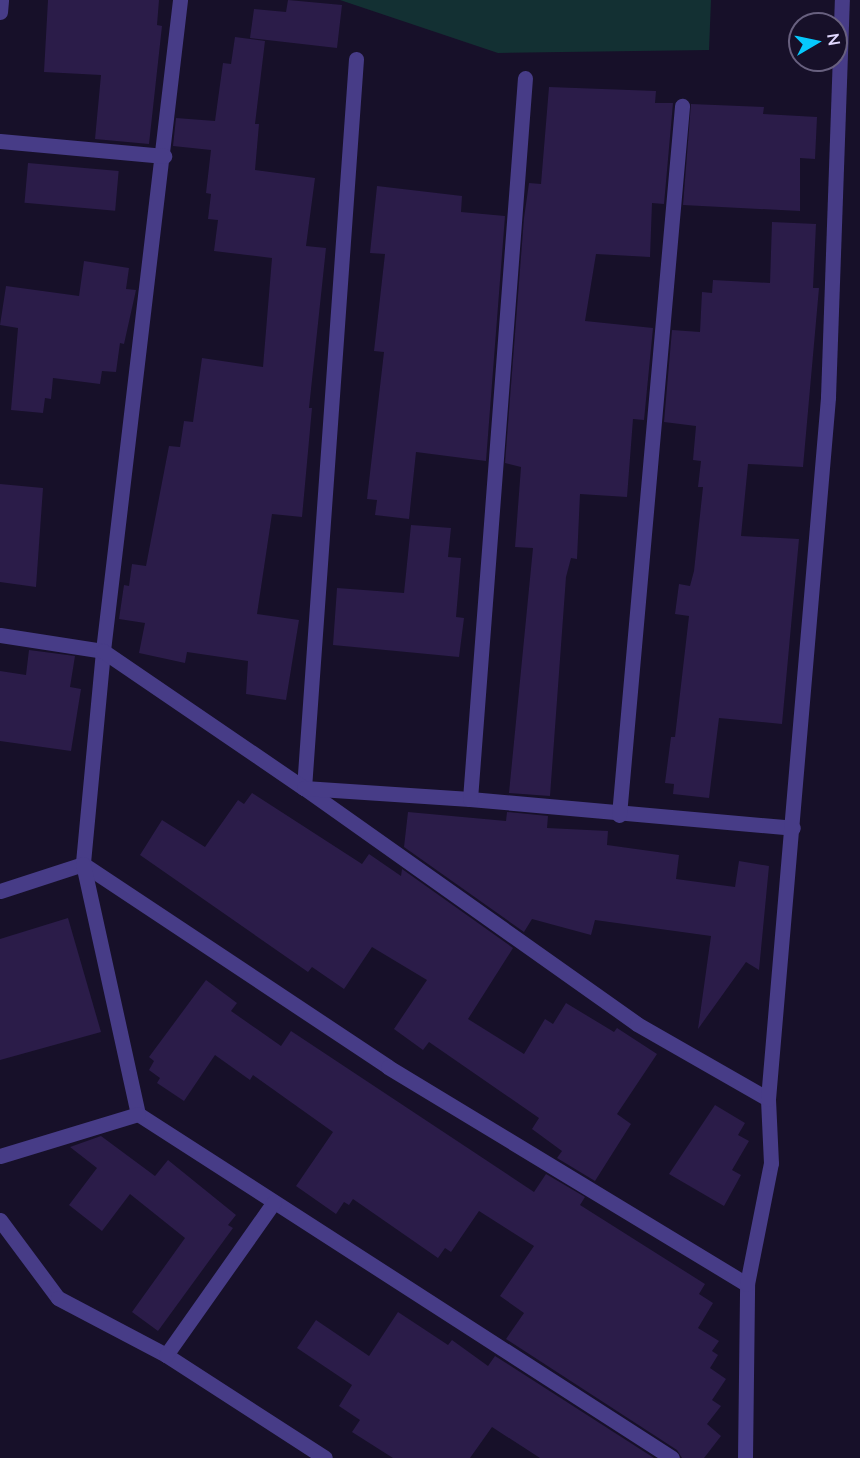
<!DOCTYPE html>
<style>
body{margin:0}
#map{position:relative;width:860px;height:1458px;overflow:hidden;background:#171029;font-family:Lato,sans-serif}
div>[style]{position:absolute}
.green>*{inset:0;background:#133033}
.building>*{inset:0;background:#2b1c49;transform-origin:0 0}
.minor>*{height:15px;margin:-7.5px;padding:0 7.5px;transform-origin:7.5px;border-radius:7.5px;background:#473c87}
span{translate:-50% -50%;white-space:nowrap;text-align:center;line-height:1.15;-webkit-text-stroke:6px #171029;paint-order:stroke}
.north{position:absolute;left:788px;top:12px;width:60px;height:60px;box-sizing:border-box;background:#171029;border:2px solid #68607f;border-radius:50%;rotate:81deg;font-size:16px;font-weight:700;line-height:24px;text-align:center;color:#e1d8ff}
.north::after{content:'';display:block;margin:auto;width:21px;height:27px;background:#06c9fd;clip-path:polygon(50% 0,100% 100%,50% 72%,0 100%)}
</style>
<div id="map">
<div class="green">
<i style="clip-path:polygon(340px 0,711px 0,709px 50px,498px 53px)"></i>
</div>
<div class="building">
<i style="clip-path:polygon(48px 0,159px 0,157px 25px,162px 26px,149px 144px,95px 139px,101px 75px,44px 72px)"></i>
<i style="clip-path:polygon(288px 0,342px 5px,337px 48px,250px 38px,254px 9px,286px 12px)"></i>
<i style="clip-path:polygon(235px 37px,265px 41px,255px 124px,259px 124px,255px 170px,315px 178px,306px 246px,326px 248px,309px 408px,312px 408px,302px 517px,272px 514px,257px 614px,299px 620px,286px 700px,246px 694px,248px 661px,187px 652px,185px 663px,139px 653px,145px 623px,119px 619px,124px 585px,129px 586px,132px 564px,146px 566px,169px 446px,180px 447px,184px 421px,193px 422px,202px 358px,263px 367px,272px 258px,214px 251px,218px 220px,208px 219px,211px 194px,206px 193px,211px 150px,173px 146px,176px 118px,215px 121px,223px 63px,231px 64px)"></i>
<i style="clip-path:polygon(549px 87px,656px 91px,655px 103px,673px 103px,664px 204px,652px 203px,650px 257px,596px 254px,585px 321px,653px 328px,644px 420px,633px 419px,627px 497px,580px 494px,577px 559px,571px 558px,566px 577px,550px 796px,509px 793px,533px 548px,515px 547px,521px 467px,505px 463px,524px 218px,529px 183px,541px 184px)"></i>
<i style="clip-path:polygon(691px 104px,764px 107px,763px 114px,817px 117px,815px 159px,800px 158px,800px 211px,683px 205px)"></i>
<i style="left:28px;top:163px;width:91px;height:40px;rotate:5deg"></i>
<i style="clip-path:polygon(377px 186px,462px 196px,461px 212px,505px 216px,486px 461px,416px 452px,409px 519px,375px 515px,377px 500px,367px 499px,384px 352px,374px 351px,385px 254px,370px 253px)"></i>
<i style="clip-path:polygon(772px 222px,816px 224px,813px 288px,819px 288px,803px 467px,748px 464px,741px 536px,799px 539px,782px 724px,719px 718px,709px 798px,673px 794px,674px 784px,665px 783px,671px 737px,675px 737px,689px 616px,675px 614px,679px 584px,690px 586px,694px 571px,703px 487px,698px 487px,701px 461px,693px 460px,696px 426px,664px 422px,672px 330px,700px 332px,702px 292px,712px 293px,713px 280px,770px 283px)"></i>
<i style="clip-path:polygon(84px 261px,129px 268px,126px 289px,136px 290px,124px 344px,120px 343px,116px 372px,102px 371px,100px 384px,53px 378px,51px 399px,45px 398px,43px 413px,11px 410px,18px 328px,0 325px,6px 286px,79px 296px)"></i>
<i style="clip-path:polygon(0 484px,43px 488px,36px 587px,0 582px)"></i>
<i style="clip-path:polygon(411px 525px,451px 528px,448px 557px,461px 558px,456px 617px,464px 618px,459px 657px,333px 645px,337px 588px,404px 593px)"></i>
<i style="clip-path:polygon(29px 650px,75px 656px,70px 687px,81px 689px,71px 751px,0 741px,0 671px,26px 675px)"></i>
<i style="clip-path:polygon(252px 793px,362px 864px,369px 854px,401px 876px,402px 869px,513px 948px,468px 1019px,524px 1054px,545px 1019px,553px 1024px,566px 1003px,614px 1032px,617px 1028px,657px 1054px,617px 1114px,631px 1124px,595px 1181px,557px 1158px,562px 1151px,532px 1129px,539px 1118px,429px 1042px,423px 1050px,394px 1029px,427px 980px,372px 947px,344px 989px,312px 967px,308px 972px,140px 855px,162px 820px,205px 847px,238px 800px,244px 804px)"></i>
<i style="clip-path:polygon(408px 812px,506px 821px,507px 812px,548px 816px,547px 828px,608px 831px,607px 845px,679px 855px,676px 879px,735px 887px,739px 861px,769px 866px,759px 970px,746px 962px,698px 1029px,711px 936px,595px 920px,591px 935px,532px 919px,524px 932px,404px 847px)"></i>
<i style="clip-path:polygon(68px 918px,101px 1032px,0 1060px,0 939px)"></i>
<i style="clip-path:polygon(206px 980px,237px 1003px,231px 1011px,281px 1046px,291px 1031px,534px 1192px,546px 1174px,585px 1197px,580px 1205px,705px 1284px,699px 1294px,713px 1303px,698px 1328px,719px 1341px,712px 1351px,718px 1355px,710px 1368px,726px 1379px,712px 1400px,721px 1406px,707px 1424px,721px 1436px,704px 1458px,682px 1458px,677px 1450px,506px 1339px,524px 1313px,500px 1296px,534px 1246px,479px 1211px,451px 1252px,445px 1248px,438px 1258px,353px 1199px,349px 1205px,344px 1202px,336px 1214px,296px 1186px,333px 1132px,253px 1075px,250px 1080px,215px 1055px,184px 1101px,157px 1083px,160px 1078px,149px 1070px,154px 1061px,149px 1057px)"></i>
<i style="clip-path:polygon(715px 1105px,745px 1123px,738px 1135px,749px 1141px,732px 1170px,741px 1175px,724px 1206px,669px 1174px)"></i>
<i style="clip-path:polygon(101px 1136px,155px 1176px,168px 1160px,236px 1215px,228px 1225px,233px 1228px,158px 1331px,132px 1312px,185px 1238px,130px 1194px,102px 1231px,69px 1205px,97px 1168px,70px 1147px)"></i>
<i style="clip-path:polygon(398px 1312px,448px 1345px,452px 1340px,488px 1366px,495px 1356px,654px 1458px,540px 1458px,492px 1427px,470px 1458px,393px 1458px,352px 1432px,360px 1420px,339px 1406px,352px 1385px,297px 1348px,316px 1320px,369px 1356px)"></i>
</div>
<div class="minor">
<i style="left:180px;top:0;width:656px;rotate:96.75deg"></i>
<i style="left:103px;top:651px;width:214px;rotate:95.4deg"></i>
<i style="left:83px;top:864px;width:366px;rotate:33.6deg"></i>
<i style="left:388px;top:1067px;width:419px;rotate:31.2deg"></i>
<i style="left:0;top:12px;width:12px;rotate:-85deg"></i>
<i style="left:356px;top:59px;width:731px;rotate:94.08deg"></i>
<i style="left:304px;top:788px;width:408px;rotate:35.3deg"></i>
<i style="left:637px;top:1024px;width:151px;rotate:29.8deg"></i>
<i style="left:0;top:141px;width:165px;rotate:5.2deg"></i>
<i style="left:0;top:635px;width:104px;rotate:8.8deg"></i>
<i style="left:103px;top:651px;width:243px;rotate:34.3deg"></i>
<i style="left:304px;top:788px;width:166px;rotate:3.8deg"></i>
<i style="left:470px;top:799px;width:324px;rotate:5.1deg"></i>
<i style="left:470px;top:799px;width:723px;rotate:-85.64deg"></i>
<i style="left:619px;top:815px;width:712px;rotate:-84.92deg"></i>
<i style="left:0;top:891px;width:87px;rotate:-18deg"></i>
<i style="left:83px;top:864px;width:256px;rotate:77.6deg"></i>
<i style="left:138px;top:1114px;width:635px;rotate:32.79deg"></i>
<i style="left:0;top:1156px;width:144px;rotate:-16.9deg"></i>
<i style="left:0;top:1220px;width:97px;rotate:53.4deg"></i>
<i style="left:58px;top:1298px;width:122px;rotate:27.8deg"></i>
<i style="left:166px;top:1355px;width:189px;rotate:32.9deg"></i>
<i style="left:166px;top:1355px;width:187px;rotate:-54.8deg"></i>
<i style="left:745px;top:1458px;width:174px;rotate:-89.3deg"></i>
<i style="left:747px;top:1284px;width:123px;rotate:-78.8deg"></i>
<i style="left:771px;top:1163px;width:64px;rotate:-92.7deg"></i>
<i style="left:768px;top:1099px;width:705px;rotate:-85.11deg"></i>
<i style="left:828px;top:397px;width:397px;rotate:-88deg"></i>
</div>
<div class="north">N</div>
</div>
